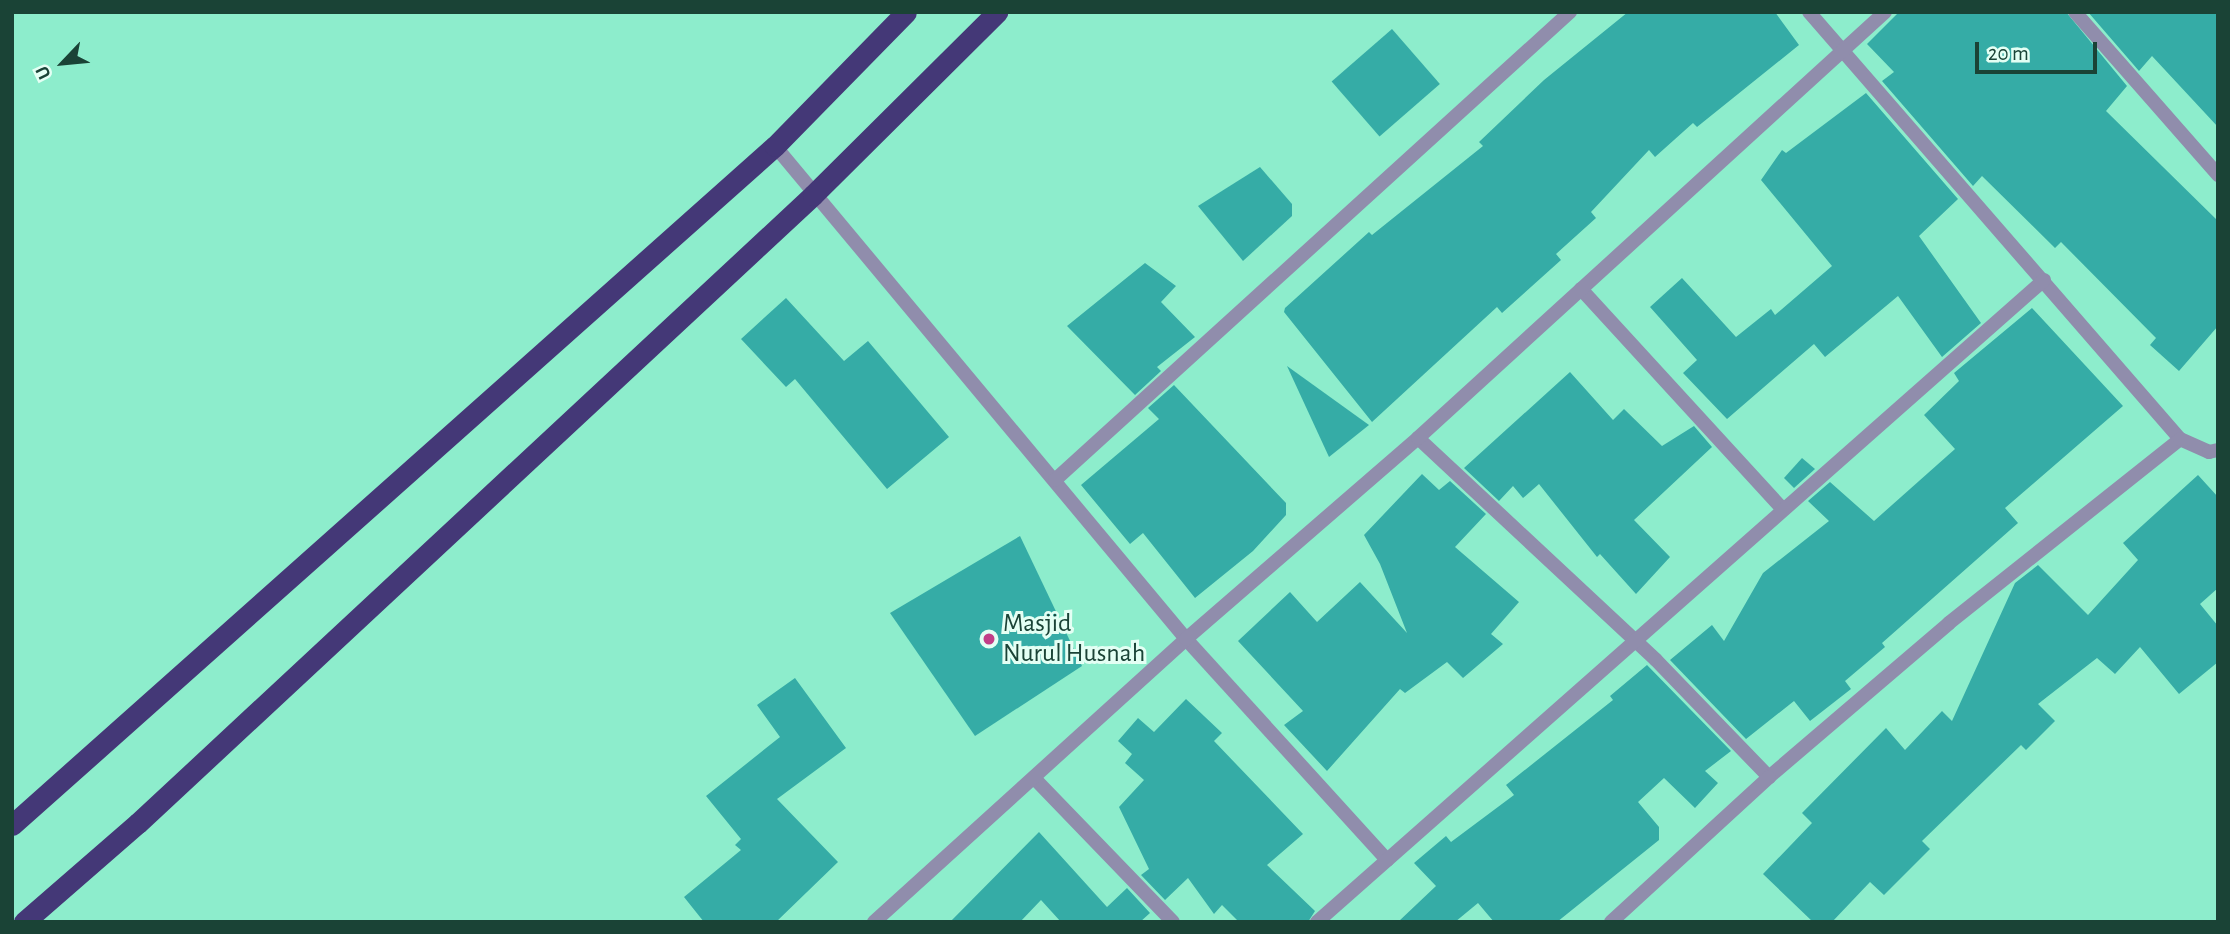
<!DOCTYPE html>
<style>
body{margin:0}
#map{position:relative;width:2230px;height:934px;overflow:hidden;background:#8dedcc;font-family:"Alegreya Sans",sans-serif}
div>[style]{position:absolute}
.building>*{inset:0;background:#35aca6;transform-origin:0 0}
.street>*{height:14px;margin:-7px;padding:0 7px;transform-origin:7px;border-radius:7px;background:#908dac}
.highway>*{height:21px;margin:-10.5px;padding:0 10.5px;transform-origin:10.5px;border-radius:10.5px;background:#443877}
.dots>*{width:19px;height:19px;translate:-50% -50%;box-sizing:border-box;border:4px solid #e4fff4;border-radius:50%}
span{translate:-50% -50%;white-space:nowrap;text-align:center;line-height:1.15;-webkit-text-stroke:6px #e4fff4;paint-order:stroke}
.poi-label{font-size:26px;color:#1a4336}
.left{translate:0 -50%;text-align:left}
.frame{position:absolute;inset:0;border:14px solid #1a4336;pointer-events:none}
.north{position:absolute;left:28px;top:28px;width:70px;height:70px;-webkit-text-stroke:5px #e4fff4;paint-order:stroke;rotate:244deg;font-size:19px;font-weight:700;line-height:28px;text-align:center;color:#1a4336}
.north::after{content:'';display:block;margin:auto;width:24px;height:32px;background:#1a4336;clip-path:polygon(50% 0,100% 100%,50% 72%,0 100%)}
.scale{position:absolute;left:1975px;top:42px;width:122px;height:32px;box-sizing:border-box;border:4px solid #1a4336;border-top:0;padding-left:9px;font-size:21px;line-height:24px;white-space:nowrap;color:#1a4336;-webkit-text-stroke:5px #e4fff4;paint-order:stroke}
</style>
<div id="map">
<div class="building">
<i style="clip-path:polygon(1628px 12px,1775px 12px,1799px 45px,1697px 127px,1693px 123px,1655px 157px,1649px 150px,1591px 212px,1596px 218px,1556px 254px,1561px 260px,1502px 313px,1497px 307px,1372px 422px,1284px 312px,1285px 308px,1369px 232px,1372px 235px,1483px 146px,1479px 142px,1544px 80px)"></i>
<i style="clip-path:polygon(1899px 12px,2066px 12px,2127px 86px,2106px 111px,2218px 221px,2218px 326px,2179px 371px,2150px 345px,2156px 338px,2061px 242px,2055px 248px,1982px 176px,1973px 186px,1882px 81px,1894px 72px,1867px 44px)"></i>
<i style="clip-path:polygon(2088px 12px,2218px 12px,2218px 127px,2152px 56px,2139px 71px)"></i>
<i style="left:1392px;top:29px;width:73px;height:80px;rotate:49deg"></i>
<i style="clip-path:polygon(1866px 93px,1958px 199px,1919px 236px,1981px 323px,1942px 357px,1898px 296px,1825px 357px,1814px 344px,1727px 419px,1683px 373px,1697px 360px,1650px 307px,1682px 278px,1736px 337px,1771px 309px,1775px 315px,1832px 266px,1761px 180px,1782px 150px,1786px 153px)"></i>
<i style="clip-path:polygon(1260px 167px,1292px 204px,1292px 216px,1243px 261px,1198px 206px)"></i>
<i style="clip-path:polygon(1145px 263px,1176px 286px,1161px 302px,1195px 337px,1157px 367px,1161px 371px,1135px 395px,1067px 326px)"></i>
<i style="clip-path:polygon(786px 298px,844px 361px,868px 341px,949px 437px,887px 489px,795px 379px,786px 387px,741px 339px)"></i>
<i style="clip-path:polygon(2032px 308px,2123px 406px,2005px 508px,2018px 523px,1882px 643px,1885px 647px,1845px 681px,1851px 689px,1810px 721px,1794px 701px,1746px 739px,1670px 660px,1712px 625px,1724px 641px,1763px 573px,1829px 521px,1808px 501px,1830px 482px,1874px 521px,1955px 449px,1924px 415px,1959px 381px,1954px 373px)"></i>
<i style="clip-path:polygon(1287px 366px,1369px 425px,1329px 457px)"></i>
<i style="clip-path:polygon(1570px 372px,1613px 420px,1624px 409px,1662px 446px,1694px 426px,1712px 447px,1634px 520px,1670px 557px,1636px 594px,1600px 554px,1597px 557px,1539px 484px,1523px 498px,1513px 486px,1499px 501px,1464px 468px)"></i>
<i style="clip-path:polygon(1174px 385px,1286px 503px,1286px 515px,1253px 551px,1195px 598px,1143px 533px,1130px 544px,1081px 485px,1159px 419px,1148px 408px)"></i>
<i style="clip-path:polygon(1802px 458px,1815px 469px,1794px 488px,1784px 478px)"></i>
<i style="clip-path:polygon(1422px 474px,1439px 490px,1450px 481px,1486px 514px,1455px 547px,1519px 602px,1491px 634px,1503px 644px,1463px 678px,1447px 662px,1405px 693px,1400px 689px,1327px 771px,1284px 725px,1303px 711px,1238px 641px,1290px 592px,1317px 622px,1360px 582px,1407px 633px,1380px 564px,1364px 535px)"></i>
<i style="clip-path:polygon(2198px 475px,2218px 497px,2218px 588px,2200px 604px,2218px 626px,2218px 662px,2179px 694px,2140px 647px,2115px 674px,2097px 658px,2038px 704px,2055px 721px,2026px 750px,2021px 745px,1922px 841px,1930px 849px,1884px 895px,1870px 882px,1832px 922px,1813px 922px,1763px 874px,1812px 823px,1802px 813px,1886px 728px,1905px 750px,1942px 711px,1952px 721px,2015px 583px,2038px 565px,2088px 615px,2138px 560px,2123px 543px)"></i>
<i style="clip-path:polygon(1020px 536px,1082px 666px,975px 736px,890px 613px)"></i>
<i style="clip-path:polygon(1647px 665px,1731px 751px,1705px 771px,1718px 783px,1695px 808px,1664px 778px,1638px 802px,1659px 827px,1659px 840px,1557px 922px,1494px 922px,1478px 903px,1455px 922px,1398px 922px,1436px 886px,1414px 863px,1446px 836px,1451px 842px,1514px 795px,1506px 785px,1613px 700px,1610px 696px)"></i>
<i style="clip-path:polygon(795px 678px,846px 748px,777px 799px,838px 862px,776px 922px,704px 922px,684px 897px,741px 850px,735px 845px,741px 839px,706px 796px,780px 737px,757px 705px)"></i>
<i style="clip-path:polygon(1186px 699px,1222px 733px,1214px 741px,1303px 834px,1267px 865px,1315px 911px,1308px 922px,1239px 922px,1222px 905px,1214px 914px,1188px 878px,1165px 900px,1141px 875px,1149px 869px,1119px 807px,1144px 780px,1125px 763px,1132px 754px,1118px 741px,1138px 718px,1154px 732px)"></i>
<i style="clip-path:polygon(1039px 832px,1107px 907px,1127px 888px,1150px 913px,1140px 922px,1061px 922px,1041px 900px,1020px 922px,950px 922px)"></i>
</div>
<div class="street">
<i style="left:1809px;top:12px;width:566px;rotate:49.01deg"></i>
<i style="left:2075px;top:12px;width:217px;rotate:48.7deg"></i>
<i style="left:775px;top:146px;width:642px;rotate:50.18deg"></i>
<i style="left:1186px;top:639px;width:299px;rotate:47.7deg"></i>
<i style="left:1581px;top:289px;width:297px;rotate:47.5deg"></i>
<i style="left:1418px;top:438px;width:325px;rotate:43deg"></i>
<i style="left:1656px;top:660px;width:163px;rotate:46deg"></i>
<i style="left:1769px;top:777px;width:237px;rotate:-40.5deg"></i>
<i style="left:1949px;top:623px;width:295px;rotate:-38.5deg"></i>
<i style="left:2180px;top:439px;width:32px;rotate:24deg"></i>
<i style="left:2209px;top:452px;width:9px;rotate:-13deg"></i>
<i style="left:1055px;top:480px;width:696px;rotate:-42.26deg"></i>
<i style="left:1034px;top:778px;width:200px;rotate:46deg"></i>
<i style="left:874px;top:922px;width:421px;rotate:-42.2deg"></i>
<i style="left:1186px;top:639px;width:307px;rotate:-40.9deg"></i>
<i style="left:1418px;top:438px;width:632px;rotate:-42.37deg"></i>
<i style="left:1317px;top:922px;width:970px;rotate:-41.45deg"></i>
<i style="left:1611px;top:922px;width:214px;rotate:-42.5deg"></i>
</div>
<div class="highway">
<i style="left:12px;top:825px;width:1021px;rotate:-41.67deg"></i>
<i style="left:775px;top:146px;width:187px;rotate:-45.6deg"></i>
<i style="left:24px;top:922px;width:151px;rotate:-41deg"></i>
<i style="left:138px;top:823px;width:922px;rotate:-42.93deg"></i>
<i style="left:813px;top:195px;width:260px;rotate:-44.8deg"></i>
</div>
<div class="dots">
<i style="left:989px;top:639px;background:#c13f88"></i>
</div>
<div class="poi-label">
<span class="left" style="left:1003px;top:639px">Masjid<br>Nurul Husnah</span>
</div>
<div class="frame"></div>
<div class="north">U</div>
<div class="scale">20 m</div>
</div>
